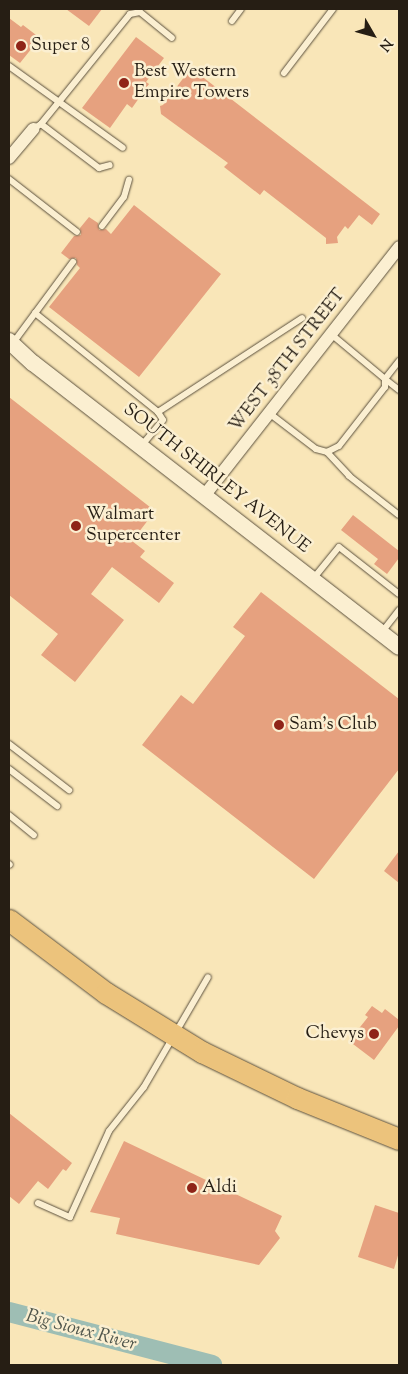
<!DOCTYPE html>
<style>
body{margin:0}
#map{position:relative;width:408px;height:1374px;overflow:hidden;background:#f9e6b8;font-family:"Sorts Mill Goudy",serif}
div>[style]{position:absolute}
.river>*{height:20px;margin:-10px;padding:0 10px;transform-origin:10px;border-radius:10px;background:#9ebeb4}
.building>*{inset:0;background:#e6a17f}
.roads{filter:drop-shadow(0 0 1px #5b503d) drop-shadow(0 0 1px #5b503d)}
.service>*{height:6px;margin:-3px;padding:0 3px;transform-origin:3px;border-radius:3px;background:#fbefd1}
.minor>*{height:12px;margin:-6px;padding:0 6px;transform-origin:6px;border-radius:6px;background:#fbefd1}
.tertiary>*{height:16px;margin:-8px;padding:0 8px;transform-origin:8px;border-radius:8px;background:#fbefd1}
.primary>*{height:21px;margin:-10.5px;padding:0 10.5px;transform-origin:10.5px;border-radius:10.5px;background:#ecc37c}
.dots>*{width:14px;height:14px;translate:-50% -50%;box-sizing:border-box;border:2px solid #fbefd1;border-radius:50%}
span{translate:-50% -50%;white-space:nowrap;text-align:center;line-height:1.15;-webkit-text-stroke:5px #fbefd1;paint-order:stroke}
.poi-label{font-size:18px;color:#261e14}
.left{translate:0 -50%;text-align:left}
.right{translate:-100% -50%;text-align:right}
.street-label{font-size:18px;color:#261e14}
.water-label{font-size:19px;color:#50564c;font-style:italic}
.frame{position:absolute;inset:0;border:10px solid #261e14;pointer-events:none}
.north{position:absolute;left:348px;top:10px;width:50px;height:50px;-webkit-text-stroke:4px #fbefd1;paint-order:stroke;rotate:128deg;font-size:14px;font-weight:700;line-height:20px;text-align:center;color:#261e14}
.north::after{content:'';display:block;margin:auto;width:18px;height:22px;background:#261e14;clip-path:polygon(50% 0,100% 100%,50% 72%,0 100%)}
</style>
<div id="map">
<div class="river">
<i style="left:9px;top:1312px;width:210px;rotate:14.6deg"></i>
</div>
<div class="building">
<i style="clip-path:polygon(66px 9px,102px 9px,89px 26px)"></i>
<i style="clip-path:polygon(9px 18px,21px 27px,23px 25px,40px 38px,20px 63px,9px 55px)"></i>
<i style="clip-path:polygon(136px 37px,164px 58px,146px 82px,149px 84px,132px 108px,127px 104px,110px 128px,82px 108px)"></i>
<i style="clip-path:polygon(191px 68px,380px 214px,372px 225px,359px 215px,348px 229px,345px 226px,337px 237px,338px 243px,326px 244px,326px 238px,264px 190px,260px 195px,224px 167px,228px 163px,161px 114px,160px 106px,163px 105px)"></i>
<i style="clip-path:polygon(134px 205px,221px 274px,139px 377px,49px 307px,80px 268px,77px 265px,76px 258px,69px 259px,61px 253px,74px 236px,81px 235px,80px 228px,89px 217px,98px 223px,99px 230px,106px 229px,111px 234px)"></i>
<i style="clip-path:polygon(9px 397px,155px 511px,132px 541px,145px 551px,140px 557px,174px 583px,159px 603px,112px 567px,91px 594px,124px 620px,75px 682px,41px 655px,58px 634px,9px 595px)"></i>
<i style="clip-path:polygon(353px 515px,399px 551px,399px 558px,387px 574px,374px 564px,378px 559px,341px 530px)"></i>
<i style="clip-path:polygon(261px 592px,399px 699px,399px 769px,314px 879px,142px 745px,181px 695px,193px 704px,245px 636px,233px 627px)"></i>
<i style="clip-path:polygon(399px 851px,399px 883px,384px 871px)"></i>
<i style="clip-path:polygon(372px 1006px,382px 1013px,385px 1009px,399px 1020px,399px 1026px,374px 1060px,349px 1041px,368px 1017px,365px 1015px)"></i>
<i style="clip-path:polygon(9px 1113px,72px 1163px,66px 1171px,63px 1169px,48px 1189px,38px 1181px,19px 1204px,9px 1196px)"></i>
<i style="clip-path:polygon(124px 1141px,282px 1216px,275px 1231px,280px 1238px,259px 1265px,116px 1234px,120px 1218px,90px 1212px)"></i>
<i style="clip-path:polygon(375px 1205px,399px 1213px,399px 1252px,394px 1269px,358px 1257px)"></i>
</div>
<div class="roads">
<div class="service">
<i style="left:232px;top:21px;width:15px;rotate:-53deg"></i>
<i style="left:9px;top:66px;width:140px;rotate:35.7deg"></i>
<i style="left:284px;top:73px;width:81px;rotate:-52.6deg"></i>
<i style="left:41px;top:124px;width:73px;rotate:37.2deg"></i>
<i style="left:99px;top:168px;width:11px;rotate:-15deg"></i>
<i style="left:33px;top:129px;width:9px;rotate:-32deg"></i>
<i style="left:41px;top:124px;width:141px;rotate:-51deg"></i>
<i style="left:130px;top:14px;width:10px;rotate:-11deg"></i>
<i style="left:140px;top:12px;width:41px;rotate:39.1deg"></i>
<i style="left:9px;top:179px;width:86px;rotate:37.9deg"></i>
<i style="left:102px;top:226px;width:36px;rotate:-53deg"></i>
<i style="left:124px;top:197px;width:18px;rotate:-74deg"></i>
<i style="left:35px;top:313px;width:158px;rotate:38.8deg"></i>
<i style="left:158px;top:412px;width:9px;rotate:58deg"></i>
<i style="left:163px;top:420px;width:34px;rotate:130deg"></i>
<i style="left:13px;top:343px;width:101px;rotate:-53.5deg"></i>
<i style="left:399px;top:361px;width:23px;rotate:128deg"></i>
<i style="left:385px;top:379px;width:18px;rotate:38deg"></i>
<i style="left:158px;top:412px;width:172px;rotate:-33.1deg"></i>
<i style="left:269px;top:413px;width:59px;rotate:37.5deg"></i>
<i style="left:316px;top:449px;width:11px;rotate:15deg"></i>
<i style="left:327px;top:452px;width:13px;rotate:-27deg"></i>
<i style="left:339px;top:446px;width:75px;rotate:-52.1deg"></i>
<i style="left:385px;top:387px;width:8px;rotate:-90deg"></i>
<i style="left:385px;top:379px;width:70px;rotate:-140.2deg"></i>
<i style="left:327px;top:452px;width:33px;rotate:47deg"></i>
<i style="left:349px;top:476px;width:63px;rotate:38deg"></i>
<i style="left:313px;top:579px;width:41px;rotate:-50.9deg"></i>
<i style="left:339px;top:547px;width:76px;rotate:38.1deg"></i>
<i style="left:382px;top:632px;width:28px;rotate:-52deg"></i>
<i style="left:9px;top:744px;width:76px;rotate:37.5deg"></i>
<i style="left:9px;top:769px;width:61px;rotate:37.6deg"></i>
<i style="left:9px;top:815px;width:32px;rotate:39deg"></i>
<i style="left:9px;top:864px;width:1px;rotate:45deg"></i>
<i style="left:38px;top:1203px;width:35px;rotate:24deg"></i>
<i style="left:70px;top:1217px;width:94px;rotate:-65.6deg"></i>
<i style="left:109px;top:1131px;width:56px;rotate:-51.5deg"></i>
<i style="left:144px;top:1087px;width:127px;rotate:-59.8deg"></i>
</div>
<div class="minor">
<i style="left:9px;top:158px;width:38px;rotate:-50deg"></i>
<i style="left:204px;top:496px;width:316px;rotate:-51.9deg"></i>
</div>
<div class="tertiary">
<i style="left:9px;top:341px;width:33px;rotate:43deg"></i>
<i style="left:33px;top:363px;width:463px;rotate:37.8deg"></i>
</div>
<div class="primary">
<i style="left:9px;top:920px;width:121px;rotate:37deg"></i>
<i style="left:106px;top:993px;width:113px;rotate:31.6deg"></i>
<i style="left:202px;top:1052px;width:106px;rotate:25.8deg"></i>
<i style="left:297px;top:1098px;width:110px;rotate:21.9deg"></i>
</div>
</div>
<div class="dots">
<i style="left:21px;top:46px;background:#8f2418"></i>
<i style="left:124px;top:83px;background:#8f2418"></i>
<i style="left:76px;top:526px;background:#8f2418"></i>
<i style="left:279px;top:725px;background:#8f2418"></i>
<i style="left:374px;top:1034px;background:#8f2418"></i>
<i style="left:192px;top:1188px;background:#8f2418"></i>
</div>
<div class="poi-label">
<span class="left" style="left:31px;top:46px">Super 8</span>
<span class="left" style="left:134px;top:83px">Best Western<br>Empire Towers</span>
<span class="left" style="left:86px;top:526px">Walmart<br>Supercenter</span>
<span class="left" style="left:289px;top:725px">Sam's Club</span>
<span class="right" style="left:364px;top:1034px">Chevys</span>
<span class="left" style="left:202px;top:1188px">Aldi</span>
</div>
<div class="street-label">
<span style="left:288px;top:361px;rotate:-52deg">WEST 38TH STREET</span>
<span style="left:216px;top:479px;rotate:38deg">SOUTH SHIRLEY AVENUE</span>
</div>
<div class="water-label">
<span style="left:81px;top:1331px;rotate:15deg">Big Sioux River</span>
</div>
<div class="frame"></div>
<div class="north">N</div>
</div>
